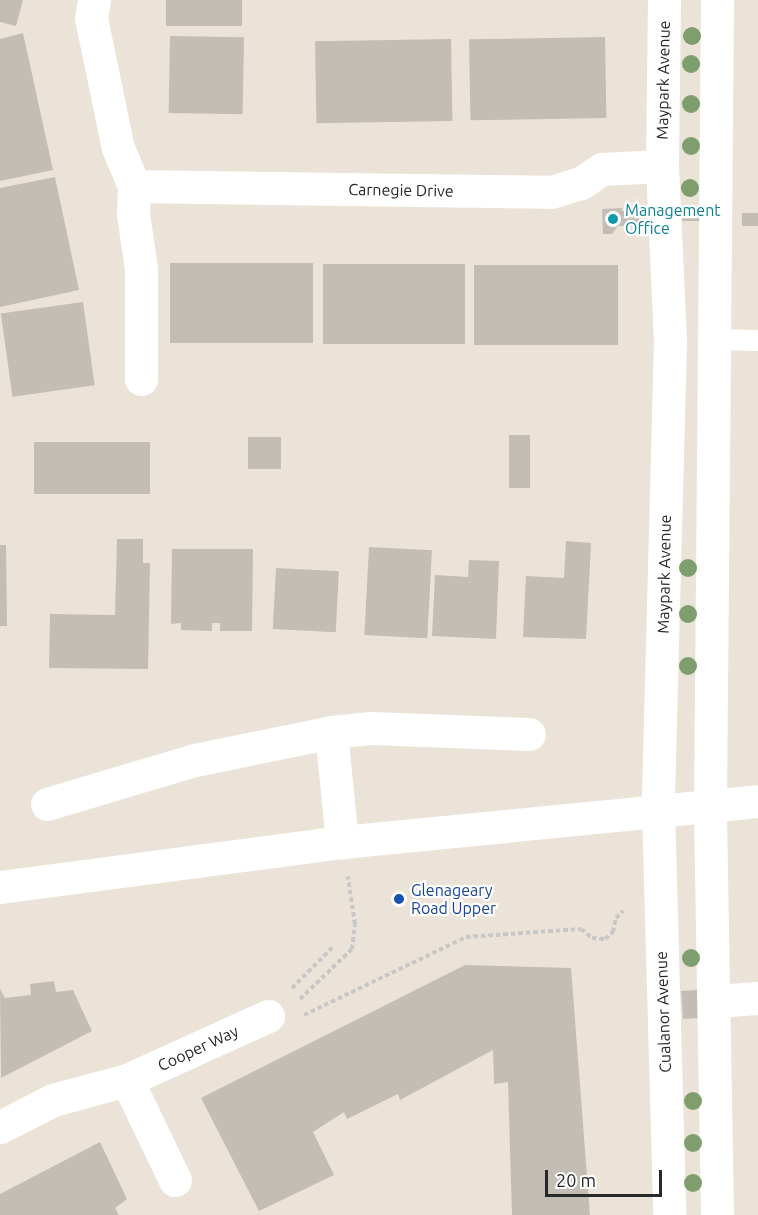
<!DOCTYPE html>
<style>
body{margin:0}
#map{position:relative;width:758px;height:1215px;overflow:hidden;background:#ebe3d8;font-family:Ubuntu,sans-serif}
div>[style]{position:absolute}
.building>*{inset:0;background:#c3bdb5;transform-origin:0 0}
.path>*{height:4px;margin-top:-2px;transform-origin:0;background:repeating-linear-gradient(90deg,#c7c7c7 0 4.5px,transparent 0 7.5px)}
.service>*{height:21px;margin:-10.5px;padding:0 10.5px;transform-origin:10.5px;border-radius:10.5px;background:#fff}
.minor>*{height:33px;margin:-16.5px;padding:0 16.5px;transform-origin:16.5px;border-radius:16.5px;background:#fff}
.secondary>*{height:33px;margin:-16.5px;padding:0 16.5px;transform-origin:16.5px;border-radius:16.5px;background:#fff}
.trees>*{width:18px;height:18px;margin:-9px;border-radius:50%;background:#7e9f6d}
.dots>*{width:16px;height:16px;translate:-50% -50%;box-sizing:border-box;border:3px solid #fff;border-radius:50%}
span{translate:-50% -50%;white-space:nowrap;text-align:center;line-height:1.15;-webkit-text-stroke:4.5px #fff;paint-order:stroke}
.street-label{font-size:16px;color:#282828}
.culture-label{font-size:16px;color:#0d838f}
.left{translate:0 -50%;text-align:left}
.transit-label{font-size:16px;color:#164399}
.scale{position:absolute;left:545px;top:1170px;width:117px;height:27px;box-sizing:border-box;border:3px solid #282828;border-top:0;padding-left:8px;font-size:18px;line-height:21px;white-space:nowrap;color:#282828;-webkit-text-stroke:4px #fff;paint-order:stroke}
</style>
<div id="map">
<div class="building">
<i style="clip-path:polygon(0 0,23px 0,16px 26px,0 22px)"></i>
<i style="left:166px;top:0;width:76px;height:26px"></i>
<i style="clip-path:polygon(23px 33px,53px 170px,0 181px,0 39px)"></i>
<i style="left:170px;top:36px;width:74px;height:77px;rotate:1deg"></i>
<i style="left:605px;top:37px;width:81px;height:136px;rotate:89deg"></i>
<i style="left:451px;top:39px;width:82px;height:136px;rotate:89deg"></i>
<i style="clip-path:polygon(55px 177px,79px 290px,0 307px,0 188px)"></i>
<i style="clip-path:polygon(622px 208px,622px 211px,639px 211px,640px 226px,618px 226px,612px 234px,603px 234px,602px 209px)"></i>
<i style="left:682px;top:208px;width:18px;height:13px"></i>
<i style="left:742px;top:213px;width:16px;height:13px"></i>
<i style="left:170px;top:263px;width:143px;height:80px"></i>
<i style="left:323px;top:264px;width:142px;height:80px"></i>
<i style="left:474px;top:265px;width:144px;height:80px"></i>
<i style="left:83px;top:302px;width:84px;height:83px;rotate:82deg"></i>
<i style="left:509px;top:435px;width:21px;height:53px"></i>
<i style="left:281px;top:437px;width:32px;height:33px;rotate:90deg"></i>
<i style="left:34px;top:442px;width:116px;height:52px"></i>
<i style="clip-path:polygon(117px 539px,143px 539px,143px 563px,150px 563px,148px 669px,49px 668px,50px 614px,115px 615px)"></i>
<i style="clip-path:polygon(566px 541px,591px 543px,586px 639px,523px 637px,526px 576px,564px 578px)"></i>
<i style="clip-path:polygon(0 545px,6px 545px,7px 626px,0 626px)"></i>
<i style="left:369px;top:547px;width:63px;height:88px;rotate:3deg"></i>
<i style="clip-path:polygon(172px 549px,253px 549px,252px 631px,220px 631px,220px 623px,212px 623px,212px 631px,181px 630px,181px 623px,171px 624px)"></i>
<i style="clip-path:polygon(469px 560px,499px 561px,496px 639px,432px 636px,435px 575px,468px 577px)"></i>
<i style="left:276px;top:568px;width:63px;height:61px;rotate:3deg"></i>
<i style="clip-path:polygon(465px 965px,571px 968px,590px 1215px,512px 1215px,508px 1082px,494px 1084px,493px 1050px,400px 1100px,398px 1094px,347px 1119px,344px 1112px,313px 1132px,334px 1175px,259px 1211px,201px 1098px)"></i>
<i style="clip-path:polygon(54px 981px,56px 992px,73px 990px,92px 1031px,1px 1078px,0 989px,5px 998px,31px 995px,30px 984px)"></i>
<i style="left:697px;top:990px;width:28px;height:16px;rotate:86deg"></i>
<i style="clip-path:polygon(100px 1142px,127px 1199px,115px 1208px,119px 1215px,0 1215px,0 1194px)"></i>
</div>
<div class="path">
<i style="left:292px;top:988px;width:59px;rotate:-45deg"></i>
<i style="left:300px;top:999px;width:72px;rotate:-43.9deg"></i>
<i style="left:352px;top:949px;width:25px;rotate:-83deg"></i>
<i style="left:355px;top:924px;width:48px;rotate:-98.5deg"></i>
<i style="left:304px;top:1015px;width:180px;rotate:-25.7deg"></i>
<i style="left:466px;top:937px;width:115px;rotate:-4deg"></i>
<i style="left:581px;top:929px;width:14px;rotate:39deg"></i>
<i style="left:592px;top:938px;width:13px;rotate:4deg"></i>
<i style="left:605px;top:939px;width:11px;rotate:-41deg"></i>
<i style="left:613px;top:932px;width:14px;rotate:-78deg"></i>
<i style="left:616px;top:918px;width:10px;rotate:-45deg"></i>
</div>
<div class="service">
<i style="left:716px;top:339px;width:42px;rotate:1.4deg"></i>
</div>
<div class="minor">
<i style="left:94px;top:0;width:18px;rotate:99deg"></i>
<i style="left:91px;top:18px;width:133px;rotate:78.3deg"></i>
<i style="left:118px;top:148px;width:41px;rotate:67.2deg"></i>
<i style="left:134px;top:186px;width:28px;rotate:92deg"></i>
<i style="left:133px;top:214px;width:56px;rotate:81.7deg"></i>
<i style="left:141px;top:269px;width:110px;rotate:90deg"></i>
<i style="left:664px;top:0;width:166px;rotate:90.7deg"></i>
<i style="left:662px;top:166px;width:173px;rotate:87.4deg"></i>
<i style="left:670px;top:339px;width:470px;rotate:91.5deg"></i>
<i style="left:658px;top:809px;width:406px;rotate:88.4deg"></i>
<i style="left:134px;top:186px;width:417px;rotate:0.8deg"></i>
<i style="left:551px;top:192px;width:31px;rotate:-17deg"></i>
<i style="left:581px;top:183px;width:25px;rotate:-34deg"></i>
<i style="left:602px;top:169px;width:60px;rotate:-2.9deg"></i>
<i style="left:331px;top:732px;width:111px;rotate:84.3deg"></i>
<i style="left:47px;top:804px;width:154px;rotate:-16.6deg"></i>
<i style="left:195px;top:760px;width:139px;rotate:-11.6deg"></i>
<i style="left:331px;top:732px;width:40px;rotate:-5.7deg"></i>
<i style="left:371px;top:728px;width:158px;rotate:2.2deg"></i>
<i style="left:715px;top:1001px;width:43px;rotate:-4deg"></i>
<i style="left:127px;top:1080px;width:111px;rotate:64.4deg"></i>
<i style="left:0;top:1127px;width:59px;rotate:-27deg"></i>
<i style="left:53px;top:1100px;width:77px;rotate:-15.1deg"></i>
<i style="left:127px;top:1080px;width:155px;rotate:-24.4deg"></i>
<i style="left:717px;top:1215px;width:410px;rotate:-91deg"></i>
<i style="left:710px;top:805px;width:805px;rotate:-89.5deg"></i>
</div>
<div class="secondary">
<i style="left:0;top:887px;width:345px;rotate:-7.5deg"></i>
<i style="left:342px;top:842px;width:418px;rotate:-5.6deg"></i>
</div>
<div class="trees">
<i style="left:692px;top:36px"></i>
<i style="left:691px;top:64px"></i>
<i style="left:691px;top:104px"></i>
<i style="left:691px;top:146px"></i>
<i style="left:690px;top:188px"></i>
<i style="left:688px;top:568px"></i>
<i style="left:688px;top:614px"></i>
<i style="left:688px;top:666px"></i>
<i style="left:691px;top:958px"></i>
<i style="left:693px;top:1101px"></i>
<i style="left:693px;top:1143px"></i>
<i style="left:693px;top:1183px"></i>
</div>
<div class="dots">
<i style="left:613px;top:219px;background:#0f9aa8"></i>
<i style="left:399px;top:899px;background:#1a4fb4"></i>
</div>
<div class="street-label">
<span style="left:663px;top:80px;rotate:-89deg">Maypark Avenue</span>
<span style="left:401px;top:190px;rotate:1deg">Carnegie Drive</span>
<span style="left:664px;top:574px;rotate:-89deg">Maypark Avenue</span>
<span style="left:663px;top:1012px;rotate:-92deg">Cualanor Avenue</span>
<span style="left:198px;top:1048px;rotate:-25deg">Cooper Way</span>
</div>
<div class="culture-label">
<span class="left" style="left:625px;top:219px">Management<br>Office</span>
</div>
<div class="transit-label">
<span class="left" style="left:411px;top:899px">Glenageary<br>Road Upper</span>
</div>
<div class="scale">20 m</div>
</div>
